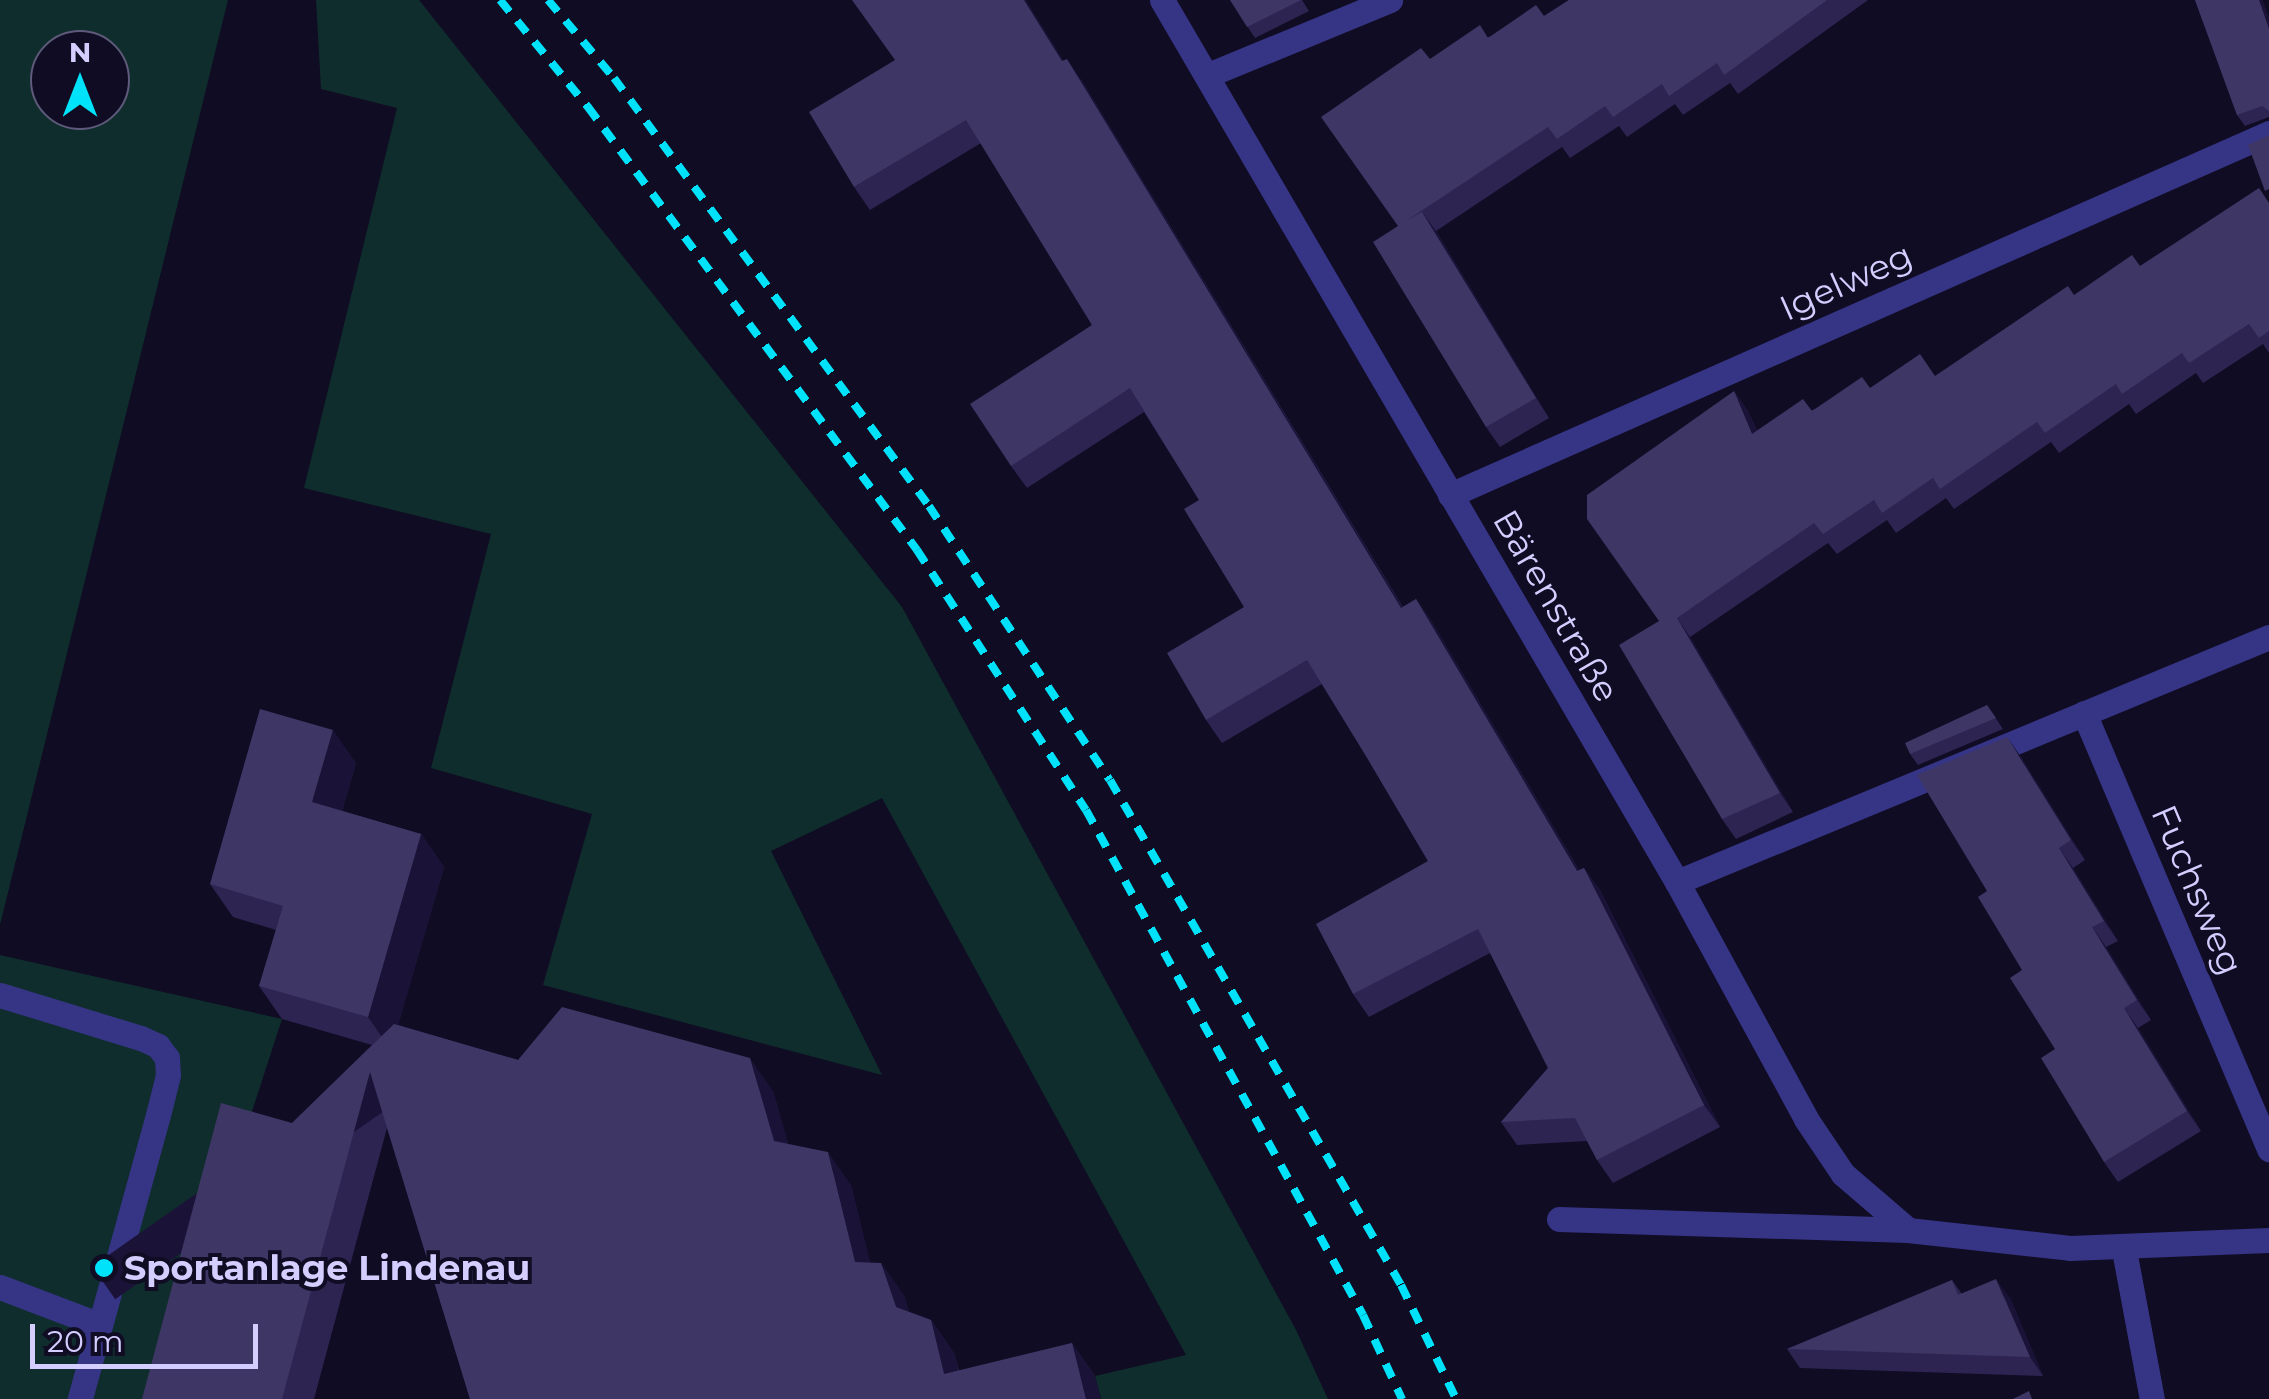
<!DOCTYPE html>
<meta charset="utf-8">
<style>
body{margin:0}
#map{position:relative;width:2269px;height:1399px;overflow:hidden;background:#100c23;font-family:Montserrat,sans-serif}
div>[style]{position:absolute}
.green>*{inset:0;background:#0f2d2c}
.street>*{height:25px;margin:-12.5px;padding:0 12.5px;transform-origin:12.5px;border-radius:12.5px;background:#363485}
.rail>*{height:8px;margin-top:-4px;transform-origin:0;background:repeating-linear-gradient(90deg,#00e2f9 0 15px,transparent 0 27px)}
.wall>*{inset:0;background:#2d2452}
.shaded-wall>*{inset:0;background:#1a1337;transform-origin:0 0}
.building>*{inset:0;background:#3e3665}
.dots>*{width:28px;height:28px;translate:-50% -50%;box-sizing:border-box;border:5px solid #100c23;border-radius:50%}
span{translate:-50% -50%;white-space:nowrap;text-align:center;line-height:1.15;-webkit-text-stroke:8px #100c23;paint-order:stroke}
.street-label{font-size:35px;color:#d3ceff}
.poi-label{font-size:35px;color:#d3ceff;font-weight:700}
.left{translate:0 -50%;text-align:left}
.north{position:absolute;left:30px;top:30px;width:100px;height:100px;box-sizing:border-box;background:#100c23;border:2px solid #5e5a7b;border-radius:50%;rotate:0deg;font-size:28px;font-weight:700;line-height:40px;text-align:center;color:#d3ceff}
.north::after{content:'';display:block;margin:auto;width:35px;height:45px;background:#00e2f9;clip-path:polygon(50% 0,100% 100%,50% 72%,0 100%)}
.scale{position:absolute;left:30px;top:1324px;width:228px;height:45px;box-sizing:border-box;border:5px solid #d3ceff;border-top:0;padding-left:12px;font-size:30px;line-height:35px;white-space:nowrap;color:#d3ceff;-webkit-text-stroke:8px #100c23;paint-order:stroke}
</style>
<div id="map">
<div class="green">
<i style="clip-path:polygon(evenodd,0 0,228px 0,0 925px,0 0,50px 50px,110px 50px,110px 110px,50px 110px,50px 50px)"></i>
<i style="clip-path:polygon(316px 0,419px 0,902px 607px,1296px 1330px,1328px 1399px,1101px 1399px,1095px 1376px,1186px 1355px,882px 798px,771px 851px,882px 1075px,543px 985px,592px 814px,431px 768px,491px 534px,304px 488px,397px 108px,321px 89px)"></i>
<i style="clip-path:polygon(0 955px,282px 1019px,244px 1136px,174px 1399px,0 1399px)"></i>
</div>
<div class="street">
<i style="left:1162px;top:0;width:1021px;rotate:59.72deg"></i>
<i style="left:1677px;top:882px;width:270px;rotate:61.4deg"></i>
<i style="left:1806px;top:1119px;width:66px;rotate:56.1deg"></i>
<i style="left:1843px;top:1174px;width:86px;rotate:40.7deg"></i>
<i style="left:1908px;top:1230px;width:163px;rotate:6.3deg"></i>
<i style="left:2070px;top:1248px;width:199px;rotate:-2.3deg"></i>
<i style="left:1208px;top:75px;width:197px;rotate:-22.4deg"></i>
<i style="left:1450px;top:495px;width:895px;rotate:-23.85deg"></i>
<i style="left:2084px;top:713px;width:474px;rotate:67deg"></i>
<i style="left:1677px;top:882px;width:641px;rotate:-22.48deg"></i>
<i style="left:0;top:995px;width:147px;rotate:17deg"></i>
<i style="left:141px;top:1038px;width:19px;rotate:25deg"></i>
<i style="left:158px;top:1046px;width:15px;rotate:53deg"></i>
<i style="left:167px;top:1058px;width:17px;rotate:87deg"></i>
<i style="left:168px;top:1075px;width:41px;rotate:104deg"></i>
<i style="left:158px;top:1115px;width:295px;rotate:105.4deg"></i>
<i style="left:1559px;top:1219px;width:349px;rotate:1.8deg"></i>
<i style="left:2124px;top:1250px;width:152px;rotate:79.4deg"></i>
<i style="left:0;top:1287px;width:107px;rotate:20.8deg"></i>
</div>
<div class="rail">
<i style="left:500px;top:0;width:139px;rotate:50.6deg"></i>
<i style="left:588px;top:107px;width:552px;rotate:53.4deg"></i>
<i style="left:917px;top:550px;width:310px;rotate:57deg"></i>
<i style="left:1086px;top:810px;width:576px;rotate:61.25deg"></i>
<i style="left:1363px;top:1315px;width:93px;rotate:65.1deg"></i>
<i style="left:548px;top:0;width:102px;rotate:49.8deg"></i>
<i style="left:614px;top:78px;width:531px;rotate:53.65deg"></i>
<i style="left:929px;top:506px;width:328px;rotate:56.6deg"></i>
<i style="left:1110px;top:780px;width:583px;rotate:60.05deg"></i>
<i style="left:1401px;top:1285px;width:127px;rotate:64.2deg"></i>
</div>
<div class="wall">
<i style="clip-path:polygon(1230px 0,1302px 0,1309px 11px,1255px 38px)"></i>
<i style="clip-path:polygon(1569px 0,1868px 0,1738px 94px,1730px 83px,1683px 115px,1675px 104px,1627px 137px,1619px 126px,1570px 158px,1562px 147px,1436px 231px,1549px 418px,1500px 447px,1486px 427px,1398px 227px,1430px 59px,1544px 16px)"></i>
<i style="clip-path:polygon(2195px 0,2262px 0,2269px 18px,2269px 117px,2245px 126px,2237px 115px)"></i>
<i style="clip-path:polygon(1063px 60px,1082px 81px,1403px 607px,1416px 599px,1432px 622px,1579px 870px,1584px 868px,1600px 890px,1720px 1127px,1613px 1183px,1597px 1160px,1587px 1141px,1517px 1145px,1501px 1122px,1548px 1068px,1490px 953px,1369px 1017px,1353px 994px,1428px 861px,1366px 756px,1322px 684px,1222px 743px,1206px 720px,1244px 607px,1199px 500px,1144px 412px,1027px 488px,1011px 466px,1092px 325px,981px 143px,870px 210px,854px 187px)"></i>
<i style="clip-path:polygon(2269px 202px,2269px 353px,2263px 344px,2203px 383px,2196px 373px,2136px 414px,2129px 404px,2059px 453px,2051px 442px,1954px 509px,1946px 498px,1896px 533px,1887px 520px,1837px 554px,1828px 543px,1690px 637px,1793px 812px,1736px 839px,1722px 819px,1659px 621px,1734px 391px,1748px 411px,1757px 431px,1870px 388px,1935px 376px,2074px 295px,2140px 266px)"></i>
<i style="clip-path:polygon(1987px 705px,2003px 729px,1918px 765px,1910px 754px)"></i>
<i style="clip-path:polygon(2021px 757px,2085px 860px,2073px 868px,2118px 941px,2106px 947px,2151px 1020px,2138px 1028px,2201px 1131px,2118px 1182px,2104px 1162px,2055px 1049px,2022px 970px)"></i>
<i style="clip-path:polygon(356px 763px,342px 811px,421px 834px,444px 867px,398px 1025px,518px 1060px,773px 1091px,788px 1144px,851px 1185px,870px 1263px,881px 1263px,904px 1296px,909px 1312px,931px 1320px,954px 1353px,959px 1371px,1072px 1343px,1095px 1376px,470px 1399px,387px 1128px,314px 1399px,142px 1399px,292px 1123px,372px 1045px,282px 1019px,259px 986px,276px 930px,233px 917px,210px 884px)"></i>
<i style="clip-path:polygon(1952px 1280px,1962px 1294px,2010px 1298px,2043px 1376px,1800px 1368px,1787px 1349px)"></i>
</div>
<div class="shaded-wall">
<i style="clip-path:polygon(1024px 0,1026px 0,1078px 84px,1062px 61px)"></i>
<i style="clip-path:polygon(2259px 0,2262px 0,2269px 18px,2269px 29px)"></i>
<i style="clip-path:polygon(1067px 59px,1082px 81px,1417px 631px,1401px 608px)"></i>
<i style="clip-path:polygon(1422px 212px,1436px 231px,1549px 418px,1536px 398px)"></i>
<i style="clip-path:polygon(1734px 391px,1748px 411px,1766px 454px,1752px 434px)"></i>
<i style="clip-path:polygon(1416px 599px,1432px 622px,1593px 894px,1577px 871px)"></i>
<i style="clip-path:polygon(1677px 618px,1690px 637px,1793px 812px,1780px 793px)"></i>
<i style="clip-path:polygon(333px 730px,356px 763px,335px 835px,312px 802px)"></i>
<i style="clip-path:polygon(2007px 737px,2021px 757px,2085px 860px,2071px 840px)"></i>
<i style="clip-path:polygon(421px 834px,444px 867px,391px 1050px,368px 1017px)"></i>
<i style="clip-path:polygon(2059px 848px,2073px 868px,2118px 941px,2104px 921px)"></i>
<i style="clip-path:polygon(1584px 868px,1600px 890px,1720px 1127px,1704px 1105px)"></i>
<i style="clip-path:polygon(2092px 927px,2106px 947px,2151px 1020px,2137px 1000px)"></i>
<i style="clip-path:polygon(2124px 1008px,2138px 1028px,2201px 1131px,2187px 1111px)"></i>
<i style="clip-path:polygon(750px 1058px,773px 1091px,797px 1174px,774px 1141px)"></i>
<i style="left:370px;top:1072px;width:40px;height:339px;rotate:55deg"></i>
<i style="clip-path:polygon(828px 1152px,851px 1185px,878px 1295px,855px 1262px)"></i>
<i style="clip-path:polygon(881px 1263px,904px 1296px,919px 1340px,896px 1307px)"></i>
<i style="clip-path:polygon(1996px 1279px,2010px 1298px,2043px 1376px,2030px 1357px)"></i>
<i style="clip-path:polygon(931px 1320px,954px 1353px,965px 1399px,944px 1374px)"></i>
<i style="clip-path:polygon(1072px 1343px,1095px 1376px,1101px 1399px,1086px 1399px)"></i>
</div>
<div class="building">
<i style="clip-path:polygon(852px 0,1024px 0,1062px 61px,1067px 59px,1401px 608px,1416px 599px,1577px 871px,1584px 868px,1704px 1105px,1597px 1160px,1575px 1118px,1501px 1122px,1548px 1068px,1478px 929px,1353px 994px,1316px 924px,1428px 861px,1366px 756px,1307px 660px,1206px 720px,1167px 653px,1244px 607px,1184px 509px,1199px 500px,1130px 388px,1011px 466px,970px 404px,1092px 325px,966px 120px,854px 187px,809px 112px,895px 60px)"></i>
<i style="clip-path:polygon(1230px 0,1301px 0,1247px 27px)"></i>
<i style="clip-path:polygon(1569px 0,1827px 0,1724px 75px,1717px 63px,1669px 96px,1662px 84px,1613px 117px,1605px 106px,1557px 139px,1548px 127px,1406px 221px,1422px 212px,1536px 398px,1486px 427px,1373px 242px,1398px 226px,1321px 117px,1421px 48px,1430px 59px,1480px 25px,1488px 38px,1536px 5px,1544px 16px)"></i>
<i style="clip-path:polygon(2195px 0,2259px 0,2269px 29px,2269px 111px,2262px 106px,2237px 115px)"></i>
<i style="clip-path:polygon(2269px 135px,2269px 189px,2265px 191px,2248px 145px)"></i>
<i style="clip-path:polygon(2259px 188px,2269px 203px,2269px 331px,2259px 338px,2249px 324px,2189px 363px,2182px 353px,2122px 394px,2116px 384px,2045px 433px,2037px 422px,1940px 489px,1933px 478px,1882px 513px,1874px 500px,1823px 534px,1814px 523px,1677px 618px,1780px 793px,1722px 819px,1619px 645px,1659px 621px,1587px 519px,1587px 495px,1734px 391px,1752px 434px,1803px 399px,1812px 411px,1862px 377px,1870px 388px,1920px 354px,1935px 376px,2068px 286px,2074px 295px,2132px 255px,2140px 266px)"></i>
<i style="clip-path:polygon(1987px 705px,1996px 718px,1910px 754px,1905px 743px)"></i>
<i style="clip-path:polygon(260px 709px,333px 730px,312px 802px,421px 834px,368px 1017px,259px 986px,283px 906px,210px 884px)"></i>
<i style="clip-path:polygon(2007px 737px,2071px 840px,2059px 848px,2104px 921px,2092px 927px,2137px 1000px,2124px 1008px,2187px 1111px,2104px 1162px,2041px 1058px,2055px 1049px,2010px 978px,2022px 970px,1978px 897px,1987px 891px,1917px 775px)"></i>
<i style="clip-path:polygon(562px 1007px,750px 1058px,774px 1141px,828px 1152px,855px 1262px,881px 1263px,896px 1307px,931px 1320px,944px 1374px,1072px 1343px,1086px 1399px,470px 1399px,370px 1072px,282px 1399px,142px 1399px,221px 1103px,292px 1123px,394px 1024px,518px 1060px)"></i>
<i style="clip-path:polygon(1996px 1279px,2030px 1357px,1787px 1349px,1952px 1280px,1958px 1295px)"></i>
<i style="clip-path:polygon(2029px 1391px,2032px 1399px,2013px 1399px)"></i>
</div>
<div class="dots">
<i style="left:104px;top:1268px;background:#00e2f9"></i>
</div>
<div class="street-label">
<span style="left:1846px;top:282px;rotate:-24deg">Igelweg</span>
<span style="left:1556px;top:606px;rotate:60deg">Bärenstraße</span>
<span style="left:2197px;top:890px;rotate:67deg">Fuchsweg</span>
</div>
<div class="poi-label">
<span class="left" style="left:124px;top:1268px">Sportanlage Lindenau</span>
</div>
<div class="north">N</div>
<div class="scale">20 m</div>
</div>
